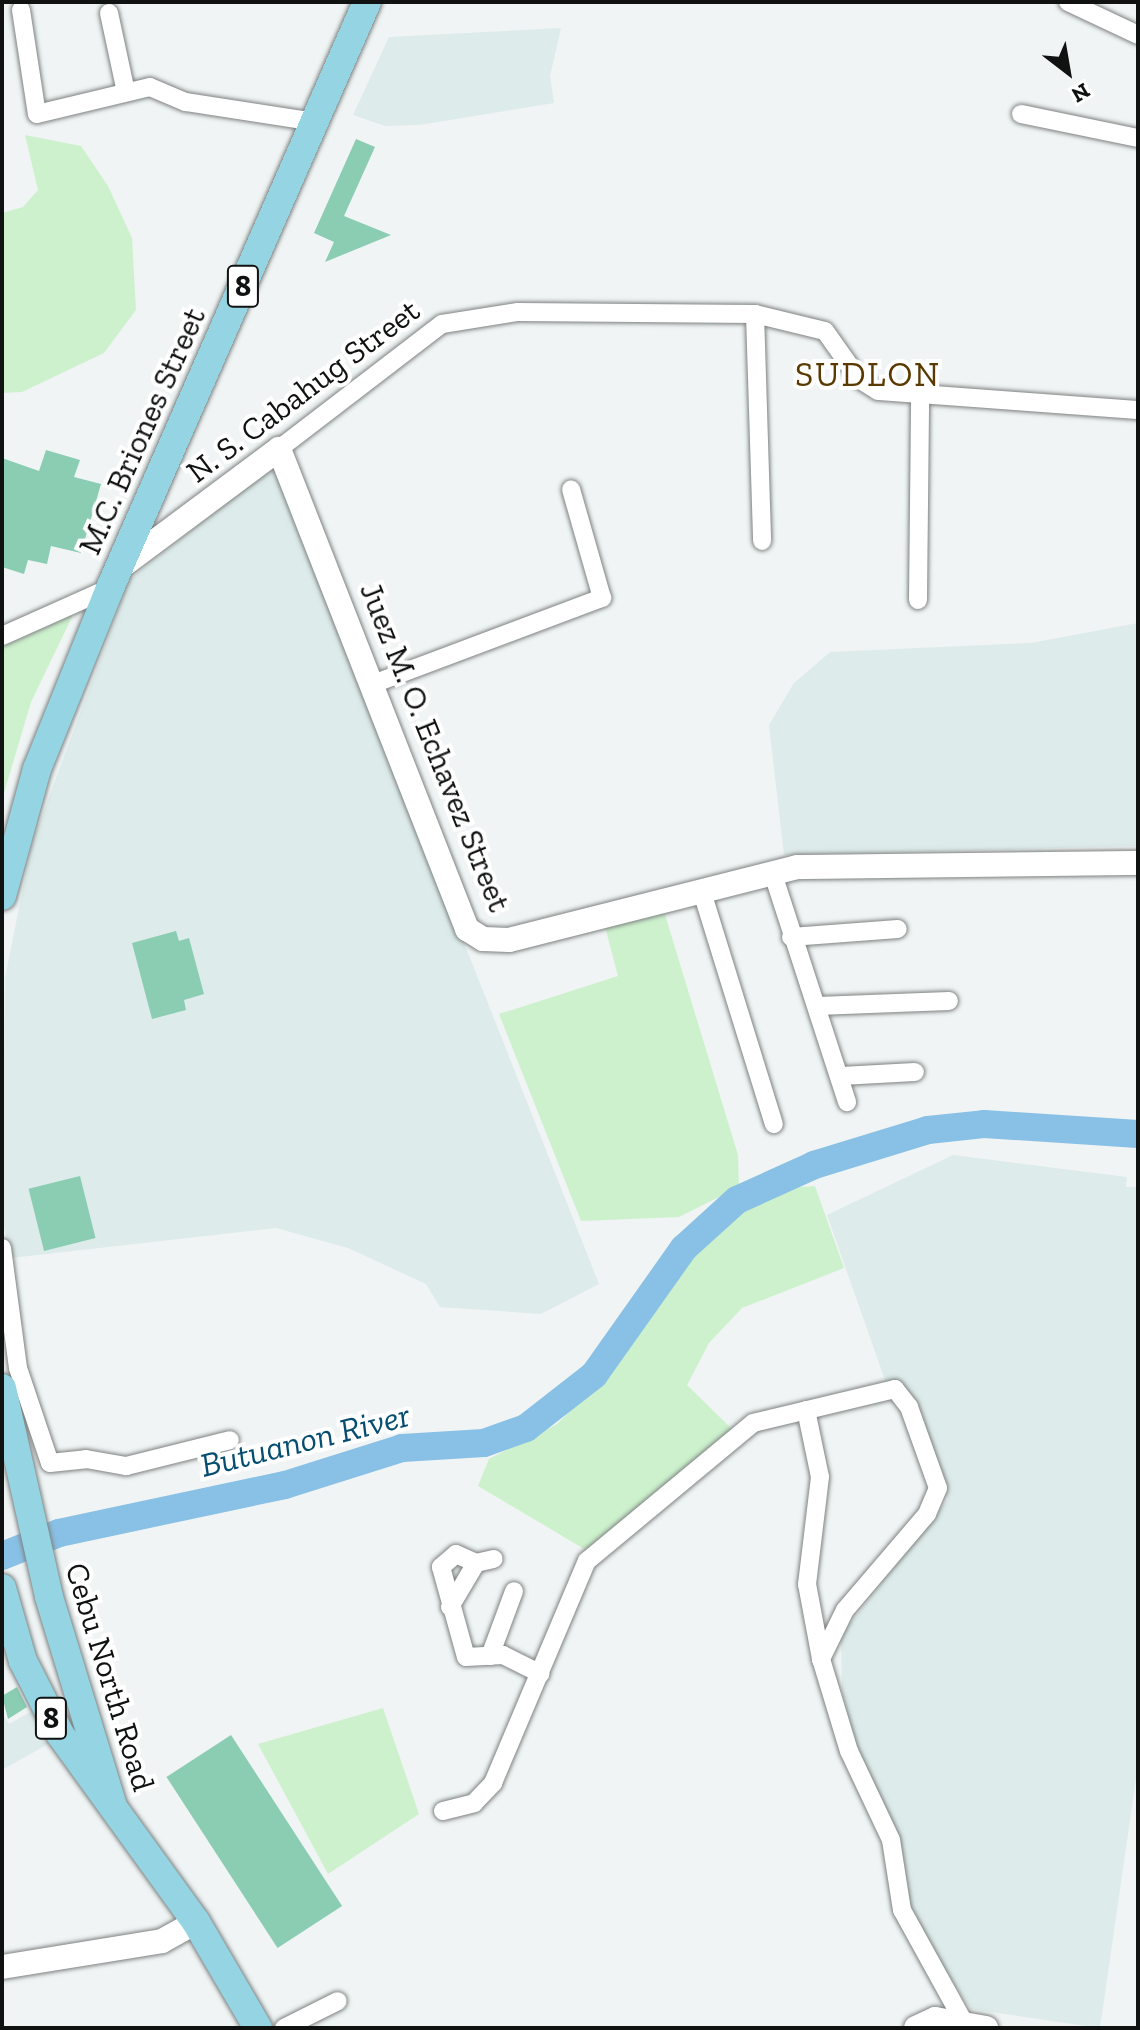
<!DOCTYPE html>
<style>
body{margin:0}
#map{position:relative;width:1140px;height:2030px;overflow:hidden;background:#f0f4f4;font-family:"Zilla Slab",serif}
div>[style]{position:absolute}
.built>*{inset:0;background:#ddebea}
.green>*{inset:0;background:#cdf1cd}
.river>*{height:28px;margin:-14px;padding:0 14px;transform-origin:14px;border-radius:14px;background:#89c0e5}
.building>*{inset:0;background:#8acdb3;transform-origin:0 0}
.roads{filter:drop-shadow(0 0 2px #7d8281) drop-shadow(0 0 2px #7d8281)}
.street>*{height:18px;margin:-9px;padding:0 9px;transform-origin:9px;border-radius:9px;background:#fff}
.secondary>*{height:24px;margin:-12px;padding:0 12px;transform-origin:12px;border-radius:12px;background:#fff}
.primary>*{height:28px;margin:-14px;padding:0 14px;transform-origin:14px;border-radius:14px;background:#95d4e2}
span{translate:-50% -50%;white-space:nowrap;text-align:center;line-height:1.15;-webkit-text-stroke:8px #fff;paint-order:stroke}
.shield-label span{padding:2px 6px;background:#fff;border:2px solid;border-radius:6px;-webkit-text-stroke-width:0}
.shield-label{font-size:30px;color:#101111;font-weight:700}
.street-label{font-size:32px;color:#101111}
.neighbourhood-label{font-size:34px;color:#5a3a00;letter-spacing:2px}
.water-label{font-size:34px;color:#054d71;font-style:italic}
.frame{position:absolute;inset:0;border:4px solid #101111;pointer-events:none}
.north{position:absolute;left:1028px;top:32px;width:80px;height:80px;-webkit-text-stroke:6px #fff;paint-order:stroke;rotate:149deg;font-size:22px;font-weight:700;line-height:32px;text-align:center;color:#101111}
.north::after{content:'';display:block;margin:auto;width:28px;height:36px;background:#101111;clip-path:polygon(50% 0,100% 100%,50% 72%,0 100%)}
</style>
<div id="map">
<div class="built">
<i style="clip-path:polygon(561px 28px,550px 76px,554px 103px,419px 125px,385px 126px,353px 115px,389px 37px)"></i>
<i style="clip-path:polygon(275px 465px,599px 1284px,541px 1314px,440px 1307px,426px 1284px,348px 1248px,276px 1228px,11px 1258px,2px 1218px,5px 978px,32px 843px,130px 579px)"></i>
<i style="clip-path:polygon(1138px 623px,1138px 846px,784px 855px,769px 725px,794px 683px,830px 652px,1031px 643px)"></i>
<i style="clip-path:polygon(953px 1155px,1127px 1177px,1126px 1187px,1138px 1187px,1138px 1765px,1100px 2028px,971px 2009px,911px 1917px,894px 1825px,858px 1753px,842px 1690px,841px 1635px,948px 1499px,901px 1382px,886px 1383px,827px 1215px)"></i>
<i style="clip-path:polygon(32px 1711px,50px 1743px,2px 1770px,2px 1713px,9px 1724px)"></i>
</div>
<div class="green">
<i style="clip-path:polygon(25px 135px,81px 146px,108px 186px,132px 238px,136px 310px,104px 353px,22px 392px,2px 393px,2px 213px,23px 207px,38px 190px)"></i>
<i style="clip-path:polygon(73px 615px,31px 702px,2px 800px,2px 647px)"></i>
<i style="clip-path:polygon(663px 908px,738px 1155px,739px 1187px,679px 1217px,581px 1221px,499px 1014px,618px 976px,604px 923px)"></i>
<i style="clip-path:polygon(815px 1186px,844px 1268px,742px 1308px,709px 1343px,687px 1385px,732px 1429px,586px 1550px,478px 1486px,489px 1459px,557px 1424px,604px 1378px,668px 1278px,720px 1223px,788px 1188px)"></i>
<i style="clip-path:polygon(383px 1708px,419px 1814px,328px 1874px,258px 1744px)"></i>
</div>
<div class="river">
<i style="left:2px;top:1556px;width:61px;rotate:-22deg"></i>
<i style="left:59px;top:1533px;width:231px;rotate:-12deg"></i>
<i style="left:285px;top:1485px;width:123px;rotate:-17.5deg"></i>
<i style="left:402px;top:1448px;width:82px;rotate:-3.5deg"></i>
<i style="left:484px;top:1443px;width:45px;rotate:-19.7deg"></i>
<i style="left:526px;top:1428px;width:86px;rotate:-37.9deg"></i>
<i style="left:594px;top:1375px;width:156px;rotate:-54.7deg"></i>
<i style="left:684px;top:1248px;width:72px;rotate:-42.2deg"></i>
<i style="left:737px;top:1200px;width:85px;rotate:-24.4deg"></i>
<i style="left:814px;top:1165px;width:119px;rotate:-17.1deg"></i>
<i style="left:928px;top:1130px;width:56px;rotate:-6.1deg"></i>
<i style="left:984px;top:1124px;width:154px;rotate:3.7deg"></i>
</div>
<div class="building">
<i style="clip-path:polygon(356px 139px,375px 147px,344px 216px,391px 235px,325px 262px,334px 242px,314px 233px)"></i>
<i style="clip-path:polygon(46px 450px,80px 460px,74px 477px,101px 484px,81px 553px,51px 546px,47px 564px,28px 560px,24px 574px,2px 567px,2px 458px,39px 471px)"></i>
<i style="clip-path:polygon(176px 931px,179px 941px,189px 938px,204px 994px,184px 1000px,186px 1010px,152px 1019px,132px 943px)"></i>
<i style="left:80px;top:1176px;width:64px;height:53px;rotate:76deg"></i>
<i style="clip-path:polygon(17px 1687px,27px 1707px,8px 1719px,2px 1696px)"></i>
<i style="left:231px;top:1735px;width:204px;height:77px;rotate:57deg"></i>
</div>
<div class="roads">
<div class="street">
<i style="left:1068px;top:2px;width:77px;rotate:25.2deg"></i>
<i style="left:21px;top:10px;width:105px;rotate:81.3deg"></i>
<i style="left:37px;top:114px;width:116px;rotate:-13.4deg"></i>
<i style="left:150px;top:87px;width:39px;rotate:23deg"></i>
<i style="left:186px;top:102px;width:131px;rotate:8.8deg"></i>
<i style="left:109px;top:13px;width:81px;rotate:77.9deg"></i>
<i style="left:1021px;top:114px;width:119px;rotate:11.6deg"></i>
<i style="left:755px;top:314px;width:227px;rotate:88.2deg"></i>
<i style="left:279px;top:449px;width:205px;rotate:-37.5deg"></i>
<i style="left:442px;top:324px;width:77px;rotate:-9deg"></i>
<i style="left:518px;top:312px;width:237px;rotate:0.5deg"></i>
<i style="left:755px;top:314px;width:72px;rotate:13.7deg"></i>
<i style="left:825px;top:331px;width:59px;rotate:54.7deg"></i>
<i style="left:859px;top:379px;width:22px;rotate:32deg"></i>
<i style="left:878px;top:391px;width:261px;rotate:4.2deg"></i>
<i style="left:918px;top:600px;width:208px;rotate:-89.4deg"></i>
<i style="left:2px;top:636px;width:118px;rotate:-24deg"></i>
<i style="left:373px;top:684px;width:245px;rotate:-20.6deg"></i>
<i style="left:602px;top:598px;width:113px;rotate:-105.9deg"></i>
<i style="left:772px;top:871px;width:243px;rotate:72deg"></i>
<i style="left:702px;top:892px;width:243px;rotate:72.8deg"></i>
<i style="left:791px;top:937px;width:107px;rotate:-4.3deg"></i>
<i style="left:817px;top:1006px;width:132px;rotate:-2.2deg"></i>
<i style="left:841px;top:1076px;width:74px;rotate:-3.1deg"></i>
<i style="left:2px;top:1248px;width:121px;rotate:82.4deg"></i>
<i style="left:18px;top:1368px;width:100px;rotate:71.4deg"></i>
<i style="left:50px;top:1463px;width:36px;rotate:-6deg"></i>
<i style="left:86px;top:1459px;width:41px;rotate:9.9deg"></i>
<i style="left:126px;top:1466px;width:107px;rotate:-14deg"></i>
<i style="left:806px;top:1410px;width:68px;rotate:78.2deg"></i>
<i style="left:820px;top:1477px;width:108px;rotate:96.9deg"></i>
<i style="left:807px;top:1584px;width:76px;rotate:79.4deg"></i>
<i style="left:821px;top:1659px;width:96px;rotate:73.1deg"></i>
<i style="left:849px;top:1751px;width:98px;rotate:64.7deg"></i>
<i style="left:891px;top:1840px;width:71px;rotate:81.1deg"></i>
<i style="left:902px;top:1910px;width:130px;rotate:61.1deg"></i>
<i style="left:476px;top:1563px;width:22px;rotate:-156deg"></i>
<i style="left:456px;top:1554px;width:20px;rotate:139deg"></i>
<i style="left:441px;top:1567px;width:93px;rotate:74.5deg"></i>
<i style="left:466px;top:1657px;width:37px;rotate:-3deg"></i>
<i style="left:503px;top:1655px;width:42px;rotate:26.6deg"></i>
<i style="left:450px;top:1607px;width:51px;rotate:-59.4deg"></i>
<i style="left:476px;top:1563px;width:18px;rotate:-13deg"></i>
<i style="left:490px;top:1656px;width:69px;rotate:-69.7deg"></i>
<i style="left:443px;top:1811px;width:32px;rotate:-14deg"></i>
<i style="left:474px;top:1803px;width:28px;rotate:-46deg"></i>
<i style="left:493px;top:1783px;width:241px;rotate:-67.1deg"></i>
<i style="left:587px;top:1561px;width:216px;rotate:-39.7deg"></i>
<i style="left:753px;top:1423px;width:146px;rotate:-13.5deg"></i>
<i style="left:895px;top:1389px;width:23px;rotate:52deg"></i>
<i style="left:909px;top:1407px;width:86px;rotate:70.3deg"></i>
<i style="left:938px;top:1488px;width:28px;rotate:113deg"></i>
<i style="left:927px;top:1514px;width:126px;rotate:130.5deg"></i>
<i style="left:845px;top:1610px;width:55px;rotate:116.1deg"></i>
<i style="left:284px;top:2028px;width:60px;rotate:-26.6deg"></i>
</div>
<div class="secondary">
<i style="left:118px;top:569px;width:201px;rotate:-36.7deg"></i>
<i style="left:279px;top:449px;width:516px;rotate:68.61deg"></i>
<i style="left:467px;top:929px;width:19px;rotate:32deg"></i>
<i style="left:483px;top:939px;width:26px;rotate:2deg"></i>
<i style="left:509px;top:940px;width:297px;rotate:-14.2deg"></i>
<i style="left:797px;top:867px;width:341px;rotate:-0.7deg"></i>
<i style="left:2px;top:1967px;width:162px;rotate:-9.2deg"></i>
<i style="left:162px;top:1941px;width:39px;rotate:-29deg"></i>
<i style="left:916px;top:2028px;width:21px;rotate:-25deg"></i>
<i style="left:935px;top:2019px;width:52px;rotate:10deg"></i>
</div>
<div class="primary">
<i style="left:2px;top:896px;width:132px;rotate:-74.6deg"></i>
<i style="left:37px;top:769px;width:195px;rotate:-68deg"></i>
<i style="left:110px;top:588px;width:640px;rotate:-66.32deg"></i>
<i style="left:2px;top:1388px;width:214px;rotate:77.3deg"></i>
<i style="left:49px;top:1597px;width:219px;rotate:73deg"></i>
<i style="left:2px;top:1588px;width:76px;rotate:74deg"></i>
<i style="left:23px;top:1661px;width:82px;rotate:63.1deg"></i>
<i style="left:60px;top:1734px;width:232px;rotate:54.1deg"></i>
<i style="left:196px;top:1922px;width:123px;rotate:59.7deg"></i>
</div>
</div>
<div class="shield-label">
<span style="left:243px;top:286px">8</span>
<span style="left:51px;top:1718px">8</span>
</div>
<div class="street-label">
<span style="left:303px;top:391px;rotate:-37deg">N. S. Cabahug Street</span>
<span style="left:142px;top:431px;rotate:-66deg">M.C. Briones Street</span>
<span style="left:435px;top:747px;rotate:68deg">Juez M. O. Echavez Street</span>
<span style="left:110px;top:1677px;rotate:73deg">Cebu North Road</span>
</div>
<div class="neighbourhood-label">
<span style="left:868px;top:375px">SUDLON</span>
</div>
<div class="water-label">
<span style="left:305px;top:1440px;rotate:-14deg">Butuanon River</span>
</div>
<div class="frame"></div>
<div class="north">N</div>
</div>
